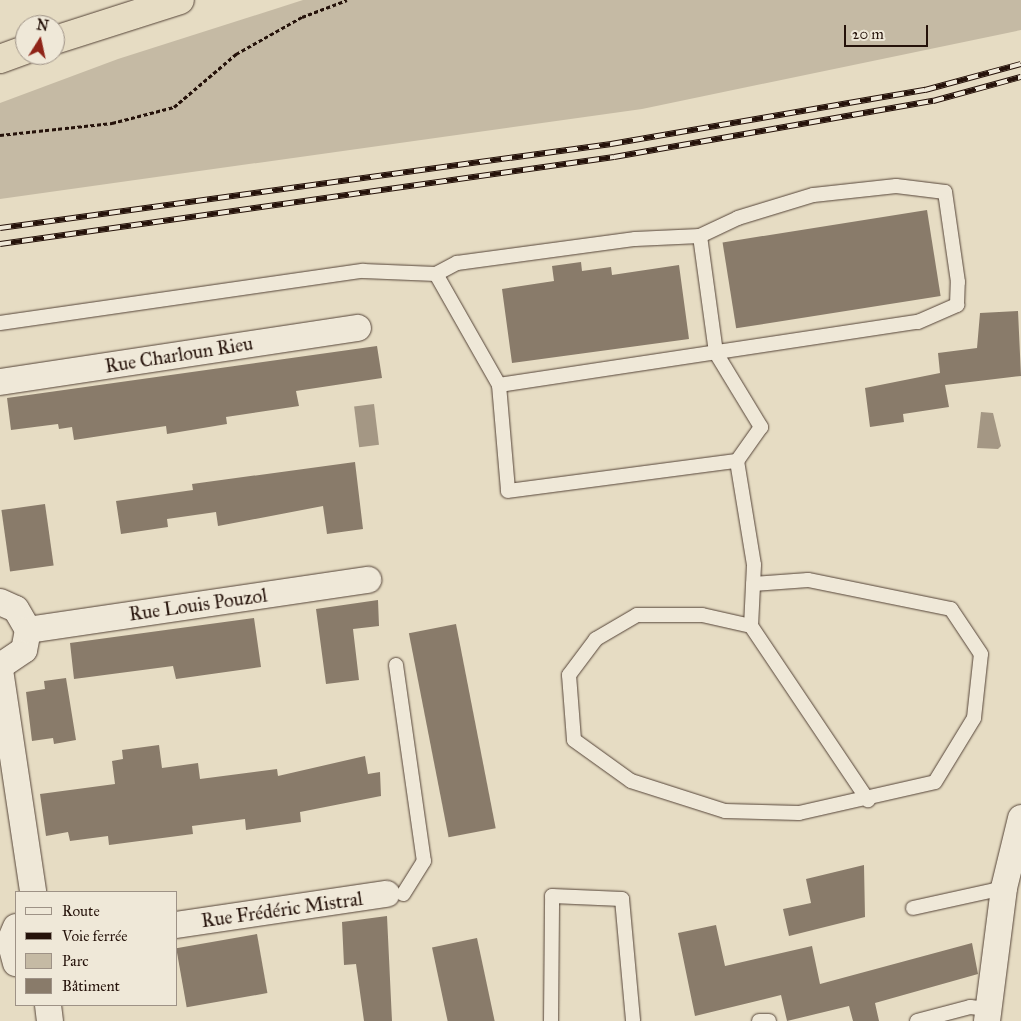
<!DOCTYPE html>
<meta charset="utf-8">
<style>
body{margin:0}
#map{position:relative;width:1021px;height:1021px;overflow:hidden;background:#e6dcc3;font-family:"IM FELL Great Primer",serif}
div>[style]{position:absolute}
.green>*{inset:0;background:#c5baa4}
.water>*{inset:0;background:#a49784;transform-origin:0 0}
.building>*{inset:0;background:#897b6a;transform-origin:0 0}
.path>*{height:3px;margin-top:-1.5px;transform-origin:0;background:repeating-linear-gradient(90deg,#25120a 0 4px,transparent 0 6.5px)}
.roads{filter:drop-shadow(0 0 1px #554438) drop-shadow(0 0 1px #554438)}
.lane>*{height:14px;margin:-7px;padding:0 7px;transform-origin:7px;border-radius:7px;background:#efe8d8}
.street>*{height:26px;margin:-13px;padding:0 13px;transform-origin:13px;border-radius:13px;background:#efe8d8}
.highway>*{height:28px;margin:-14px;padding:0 14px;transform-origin:14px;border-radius:14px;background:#e6dcc3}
.rail>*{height:5.5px;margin-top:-2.75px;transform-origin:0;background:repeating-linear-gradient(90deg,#efe8d8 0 11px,#25120a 0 22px);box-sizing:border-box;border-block:1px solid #25120a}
span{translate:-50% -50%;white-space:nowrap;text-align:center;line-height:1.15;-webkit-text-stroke:4px #efe8d8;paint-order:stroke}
.street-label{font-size:19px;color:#25120a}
.legend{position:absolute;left:15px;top:891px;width:162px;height:115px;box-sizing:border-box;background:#efe8d8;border:1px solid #9e9286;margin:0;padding:6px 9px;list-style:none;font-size:15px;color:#25120a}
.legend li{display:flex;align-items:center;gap:10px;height:25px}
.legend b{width:25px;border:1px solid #9e9286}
.north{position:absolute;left:15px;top:15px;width:50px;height:50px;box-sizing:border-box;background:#efe8d8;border:1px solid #9e9286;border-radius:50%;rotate:10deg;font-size:14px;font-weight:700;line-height:20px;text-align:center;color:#25120a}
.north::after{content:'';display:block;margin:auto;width:18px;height:22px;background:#8f2418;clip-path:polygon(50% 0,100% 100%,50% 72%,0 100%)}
.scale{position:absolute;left:844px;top:25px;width:84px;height:22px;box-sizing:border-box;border:2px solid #25120a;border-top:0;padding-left:6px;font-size:15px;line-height:18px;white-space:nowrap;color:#25120a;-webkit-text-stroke:4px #efe8d8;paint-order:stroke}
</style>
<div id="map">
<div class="green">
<i style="clip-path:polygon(303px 0,1021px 0,1021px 30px,642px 109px,0 199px,0 103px,118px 59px)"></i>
</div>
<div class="water">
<i style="left:374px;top:404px;width:41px;height:20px;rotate:83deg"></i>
<i style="clip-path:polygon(981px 412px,993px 413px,1001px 446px,998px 449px,977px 448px)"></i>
</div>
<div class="building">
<i style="left:927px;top:210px;width:87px;height:207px;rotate:81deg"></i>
<i style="clip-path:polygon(581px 262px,582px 271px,611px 267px,612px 275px,679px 265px,689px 339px,512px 363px,502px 289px,554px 281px,552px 266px)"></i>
<i style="clip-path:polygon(1018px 311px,1021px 376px,945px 385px,949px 407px,903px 414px,904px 422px,870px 427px,865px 388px,940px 373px,938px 353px,977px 348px,980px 313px)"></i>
<i style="clip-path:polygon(377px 346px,382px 378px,296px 391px,299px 406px,226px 417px,227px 424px,167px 434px,166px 426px,74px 440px,72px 427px,59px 429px,58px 424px,11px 430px,7px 398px)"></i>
<i style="clip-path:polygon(355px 462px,363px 529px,327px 534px,323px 506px,218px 526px,216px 512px,167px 519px,168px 527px,121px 534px,116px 501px,193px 490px,192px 484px)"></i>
<i style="left:45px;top:504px;width:62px;height:44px;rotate:82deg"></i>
<i style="clip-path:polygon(378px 600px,379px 626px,353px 629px,359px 680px,326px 684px,316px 609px)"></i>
<i style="clip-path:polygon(254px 618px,261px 667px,176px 679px,173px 666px,74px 679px,70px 643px)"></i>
<i style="left:456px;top:624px;width:208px;height:48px;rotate:79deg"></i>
<i style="clip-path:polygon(66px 678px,76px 740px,54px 744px,53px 738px,32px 741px,26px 692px,45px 689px,44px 681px)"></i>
<i style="clip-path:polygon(159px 745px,162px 768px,198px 763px,200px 779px,277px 769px,278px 776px,365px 756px,368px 774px,380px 772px,381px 796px,300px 812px,301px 822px,246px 830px,245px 819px,192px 826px,193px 834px,109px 845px,108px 836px,70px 841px,68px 832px,46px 836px,40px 794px,115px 784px,112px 761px,123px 759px,122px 750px)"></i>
<i style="clip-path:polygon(864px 865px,865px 917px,789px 936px,783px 909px,811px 903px,806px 879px)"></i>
<i style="clip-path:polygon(387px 916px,392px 1021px,364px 1021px,356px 964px,344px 965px,342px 922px)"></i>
<i style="clip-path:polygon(716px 925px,725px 966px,812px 946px,820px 984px,972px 943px,978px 974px,875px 1003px,879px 1021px,853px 1021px,849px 1006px,787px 1021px,781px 995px,695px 1016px,678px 933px)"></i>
<i style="left:257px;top:934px;width:60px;height:82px;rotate:80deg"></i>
<i style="left:477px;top:938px;width:85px;height:46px;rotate:78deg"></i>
</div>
<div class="path">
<i style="left:0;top:135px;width:113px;rotate:-6.1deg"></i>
<i style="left:112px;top:123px;width:64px;rotate:-14.5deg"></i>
<i style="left:174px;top:107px;width:82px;rotate:-40.5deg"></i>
<i style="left:236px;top:54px;width:76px;rotate:-29.3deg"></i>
<i style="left:302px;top:17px;width:48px;rotate:-20.7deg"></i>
</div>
<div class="roads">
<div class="lane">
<i style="left:436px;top:274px;width:24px;rotate:-28deg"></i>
<i style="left:457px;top:263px;width:180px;rotate:-7.7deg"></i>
<i style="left:635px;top:239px;width:65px;rotate:-2.6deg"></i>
<i style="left:700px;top:236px;width:118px;rotate:82.2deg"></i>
<i style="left:716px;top:353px;width:87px;rotate:58.7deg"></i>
<i style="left:761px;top:427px;width:42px;rotate:125.2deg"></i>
<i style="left:0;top:323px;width:367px;rotate:-8.2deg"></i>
<i style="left:363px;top:271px;width:73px;rotate:2.4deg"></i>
<i style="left:436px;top:274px;width:128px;rotate:60.4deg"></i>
<i style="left:499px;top:385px;width:106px;rotate:85.1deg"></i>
<i style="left:508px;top:491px;width:231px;rotate:-7.5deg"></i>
<i style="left:737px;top:461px;width:105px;rotate:80.7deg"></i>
<i style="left:754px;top:565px;width:61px;rotate:92.8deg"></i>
<i style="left:751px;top:626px;width:210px;rotate:56.1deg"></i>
<i style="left:499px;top:385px;width:424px;rotate:-8.6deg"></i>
<i style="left:918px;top:322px;width:43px;rotate:-23.6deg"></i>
<i style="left:957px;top:305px;width:23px;rotate:-88deg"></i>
<i style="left:958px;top:282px;width:91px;rotate:-98.2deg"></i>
<i style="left:945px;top:192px;width:49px;rotate:-173deg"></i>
<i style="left:896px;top:186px;width:83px;rotate:173.8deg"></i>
<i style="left:813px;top:195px;width:78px;rotate:163deg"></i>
<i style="left:738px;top:218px;width:42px;rotate:154.7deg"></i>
<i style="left:751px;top:626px;width:50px;rotate:-167.3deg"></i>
<i style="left:702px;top:615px;width:65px;rotate:180deg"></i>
<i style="left:637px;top:615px;width:48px;rotate:149.7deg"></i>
<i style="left:596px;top:639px;width:45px;rotate:126.9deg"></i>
<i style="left:569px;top:675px;width:65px;rotate:85.6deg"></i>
<i style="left:574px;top:740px;width:70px;rotate:35.7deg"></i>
<i style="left:631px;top:781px;width:99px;rotate:17.7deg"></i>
<i style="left:725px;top:811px;width:74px;rotate:1.5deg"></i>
<i style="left:799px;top:813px;width:139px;rotate:-12.8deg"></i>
<i style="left:935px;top:782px;width:75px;rotate:-58.6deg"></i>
<i style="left:974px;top:718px;width:64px;rotate:-83.8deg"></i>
<i style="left:981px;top:654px;width:54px;rotate:-123.7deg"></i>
<i style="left:951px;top:609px;width:146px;rotate:-168.5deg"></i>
<i style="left:808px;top:580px;width:55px;rotate:175.8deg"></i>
<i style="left:396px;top:665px;width:198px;rotate:81.9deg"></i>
<i style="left:424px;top:861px;width:39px;rotate:122deg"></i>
<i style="left:913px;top:908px;width:93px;rotate:-12.4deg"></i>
<i style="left:551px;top:1021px;width:125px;rotate:-89.5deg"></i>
<i style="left:552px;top:896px;width:70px;rotate:2.5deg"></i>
<i style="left:622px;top:899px;width:122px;rotate:84.8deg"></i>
<i style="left:759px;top:1021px;width:10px"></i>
<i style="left:917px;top:1021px;width:55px;rotate:-14.8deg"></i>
<i style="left:970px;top:1007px;width:19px;rotate:6deg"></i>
</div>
<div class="street">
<i style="left:0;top:382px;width:362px;rotate:-8.6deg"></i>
<i style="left:0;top:602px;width:17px;rotate:24deg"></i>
<i style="left:16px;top:609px;width:24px;rotate:60deg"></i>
<i style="left:28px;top:630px;width:20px;rotate:101deg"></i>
<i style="left:24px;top:650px;width:29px;rotate:146deg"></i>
<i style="left:28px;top:630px;width:344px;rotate:-8.4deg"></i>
<i style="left:0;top:670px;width:224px;rotate:81.5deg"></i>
<i style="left:176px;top:925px;width:213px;rotate:-8.4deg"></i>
<i style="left:16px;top:927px;width:15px;rotate:113deg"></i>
<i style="left:10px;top:941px;width:23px;rotate:75deg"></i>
<i style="left:48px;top:1005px;width:16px;rotate:83deg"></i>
<i style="left:987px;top:1021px;width:134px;rotate:-82.7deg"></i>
<i style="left:1004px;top:888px;width:72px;rotate:-76.3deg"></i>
</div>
<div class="highway">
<i style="left:55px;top:40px;width:131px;rotate:-17.7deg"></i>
<i style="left:0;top:59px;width:27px;rotate:-20deg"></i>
</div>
</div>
<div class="rail">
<i style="left:0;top:228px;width:617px;rotate:-7.83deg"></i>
<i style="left:611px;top:144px;width:319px;rotate:-9.8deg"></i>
<i style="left:925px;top:90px;width:99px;rotate:-15.2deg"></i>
<i style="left:0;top:244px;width:620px;rotate:-8.06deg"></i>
<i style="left:614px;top:157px;width:324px;rotate:-10deg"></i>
<i style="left:933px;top:101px;width:91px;rotate:-15.3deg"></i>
</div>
<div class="street-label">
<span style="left:179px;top:355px;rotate:-9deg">Rue Charloun Rieu</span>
<span style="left:198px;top:605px;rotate:-8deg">Rue Louis Pouzol</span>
<span style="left:282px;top:910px;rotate:-8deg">Rue Frédéric Mistral</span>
</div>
<ul class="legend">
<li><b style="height:6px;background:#efe8d8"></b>Route</li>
<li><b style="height:6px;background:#25120a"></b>Voie ferrée</li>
<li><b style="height:14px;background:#c5baa4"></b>Parc</li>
<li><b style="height:14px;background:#897b6a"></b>Bâtiment</li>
</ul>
<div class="north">N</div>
<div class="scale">20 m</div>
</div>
